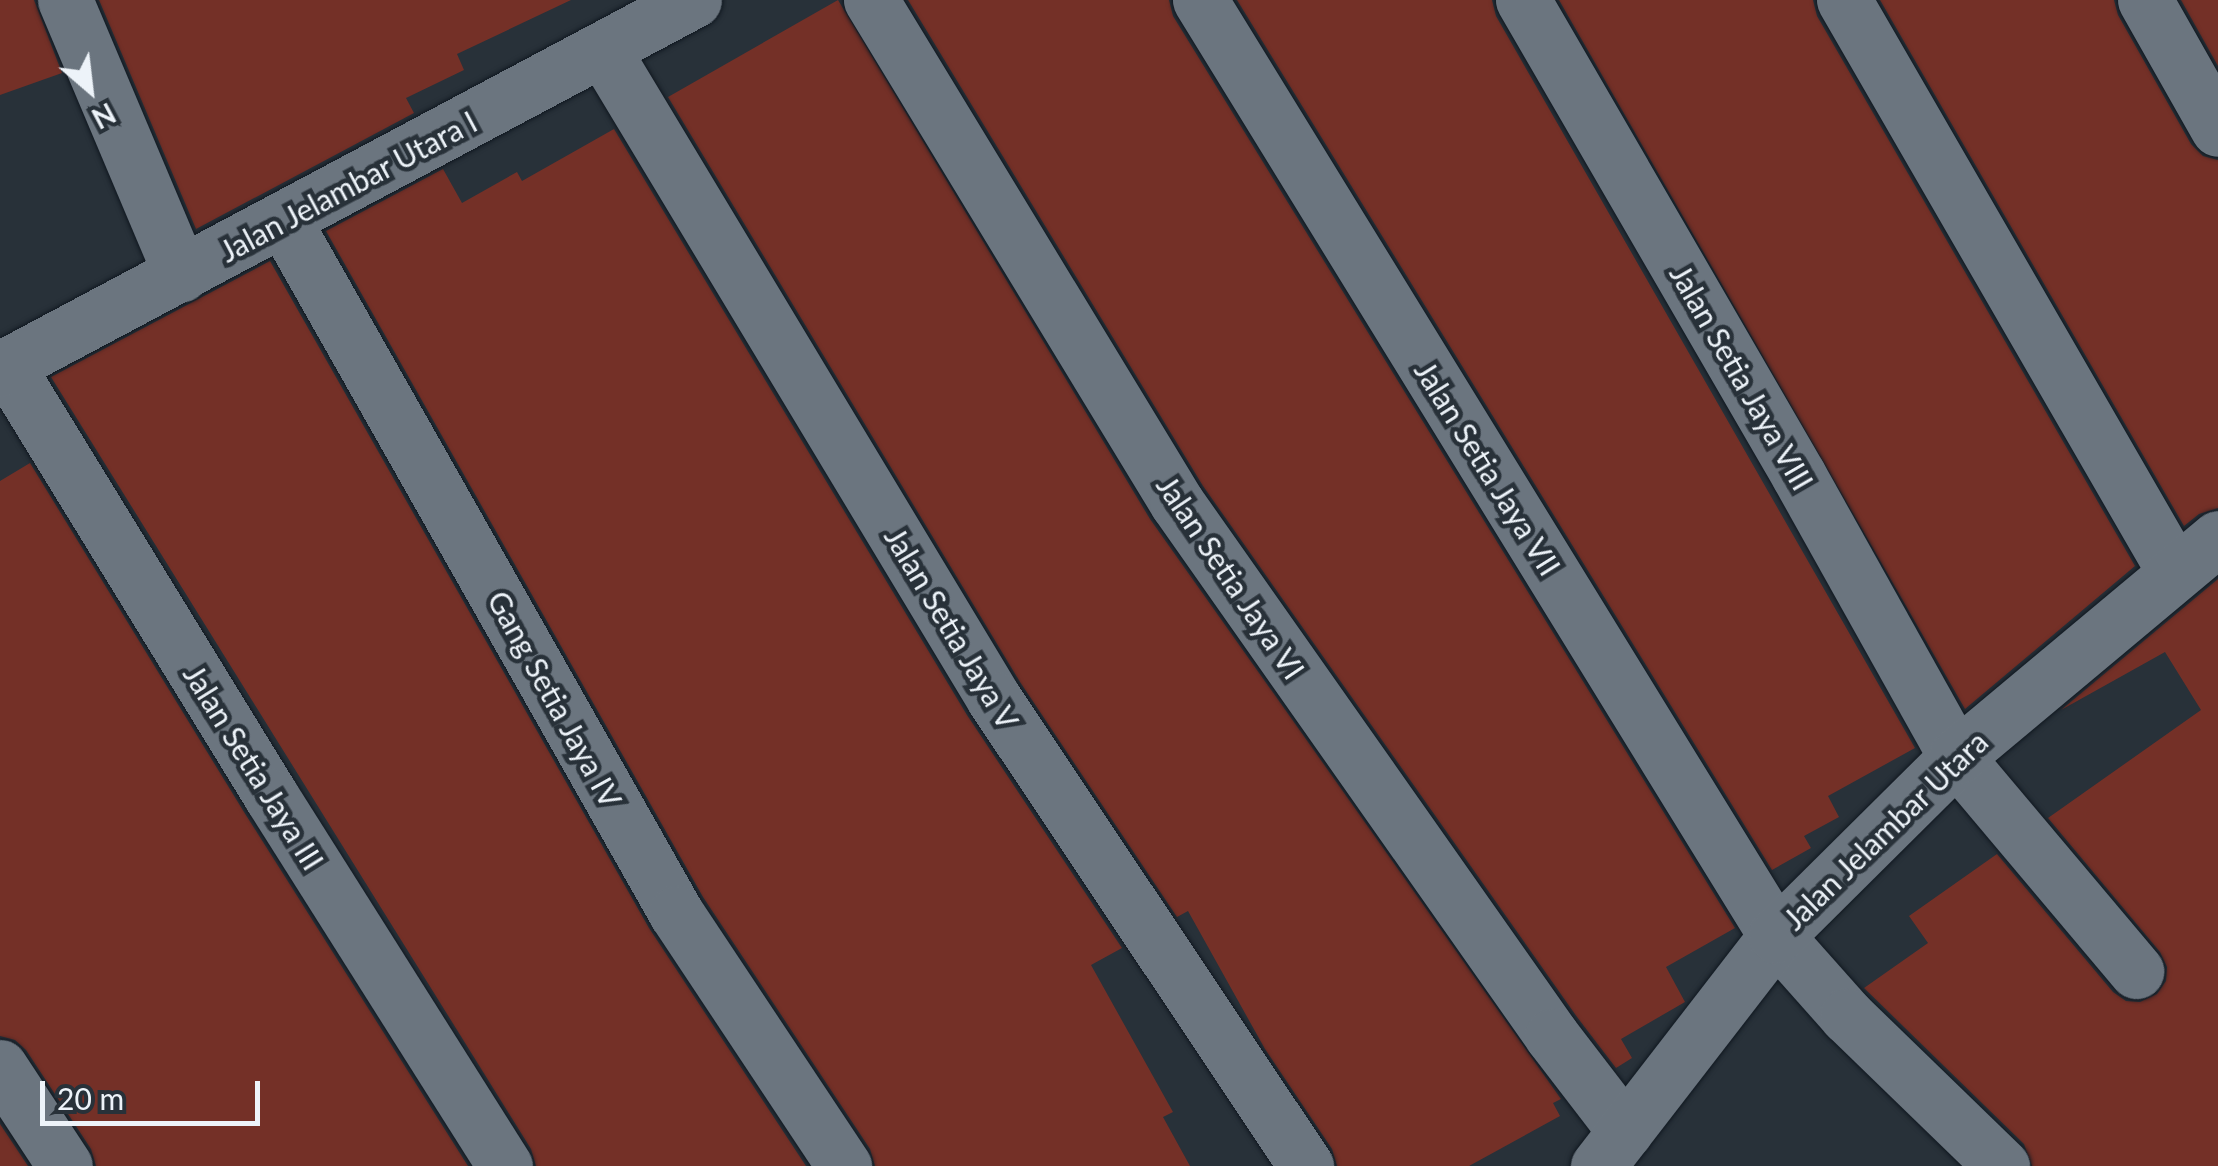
<!DOCTYPE html>
<style>
body{margin:0}
#map{position:relative;width:2218px;height:1166px;overflow:hidden;background:#283139;font-family:Lato,sans-serif}
div>[style]{position:absolute}
.building>*{inset:0;background:#743027}
.roads{filter:drop-shadow(0 0 2px #101820) drop-shadow(0 0 2px #101820)}
.street>*{height:55px;margin:-27.5px;padding:0 27.5px;transform-origin:27.5px;border-radius:27.5px;background:#6b757f}
span{translate:-50% -50%;white-space:nowrap;text-align:center;line-height:1.15;-webkit-text-stroke:9px #283139;paint-order:stroke}
.street-label{font-size:30px;color:#edf3f9}
.north{position:absolute;left:40px;top:40px;width:100px;height:100px;-webkit-text-stroke:8px #283139;paint-order:stroke;rotate:152deg;font-size:28px;font-weight:700;line-height:40px;text-align:center;color:#edf3f9}
.north::after{content:'';display:block;margin:auto;width:35px;height:45px;background:#edf3f9;clip-path:polygon(50% 0,100% 100%,50% 72%,0 100%)}
.scale{position:absolute;left:40px;top:1081px;width:220px;height:45px;box-sizing:border-box;border:5px solid #edf3f9;border-top:0;padding-left:12px;font-size:30px;line-height:35px;white-space:nowrap;color:#edf3f9;-webkit-text-stroke:8px #283139;paint-order:stroke}
</style>
<div id="map">
<div class="building">
<i style="clip-path:polygon(0 0,34px 0,62px 73px,0 95px)"></i>
<i style="clip-path:polygon(99px 0,571px 0,457px 54px,464px 70px,406px 98px,414px 113px,196px 229px)"></i>
<i style="clip-path:polygon(838px 0,1150px 519px,1561px 1099px,1553px 1103px,1560px 1116px,1469px 1166px,1337px 1166px,1332px 1149px,1265px 1049px,1188px 911px,1177px 917px,1020px 682px,668px 97px)"></i>
<i style="clip-path:polygon(908px 0,1169px 0,1173px 16px,1735px 928px,1666px 967px,1685px 1002px,1621px 1039px,1632px 1058px,1616px 1068px,1577px 1017px,1203px 486px)"></i>
<i style="clip-path:polygon(1237px 0,1492px 0,1496px 16px,1915px 748px,1828px 796px,1839px 817px,1804px 836px,1811px 848px,1772px 870px)"></i>
<i style="clip-path:polygon(1559px 0,1813px 0,1817px 16px,2135px 566px,1965px 709px)"></i>
<i style="clip-path:polygon(1880px 0,2114px 0,2118px 15px,2191px 144px,2203px 156px,2218px 160px,2218px 508px,2199px 514px,2184px 526px)"></i>
<i style="clip-path:polygon(2181px 0,2218px 0,2218px 66px)"></i>
<i style="clip-path:polygon(614px 129px,967px 715px,1122px 948px,1091px 965px,1173px 1112px,1163px 1117px,1190px 1166px,875px 1166px,870px 1149px,703px 897px,326px 231px,443px 169px,462px 203px,517px 172px,522px 181px)"></i>
<i style="clip-path:polygon(270px 261px,649px 928px,806px 1166px,536px 1166px,531px 1149px,51px 377px)"></i>
<i style="clip-path:polygon(30px 463px,244px 812px,468px 1166px,96px 1166px,91px 1149px,26px 1050px,15px 1040px,0 1036px,0 481px)"></i>
<i style="clip-path:polygon(2218px 579px,2218px 1166px,2032px 1166px,2024px 1144px,1864px 988px,1928px 943px,1909px 916px,1997px 854px,2113px 992px,2126px 1001px,2140px 1002px,2157px 994px,2166px 981px,2167px 967px,2160px 952px,2048px 818px,2201px 710px,2165px 652px,2061px 710px)"></i>
<i style="clip-path:polygon(0 1124px,28px 1166px,0 1166px)"></i>
</div>
<div class="roads">
<div class="street">
<i style="left:65px;top:0;width:298px;rotate:67.1deg"></i>
<i style="left:871px;top:0;width:589px;rotate:58.69deg"></i>
<i style="left:1177px;top:503px;width:652px;rotate:54.87deg"></i>
<i style="left:1552px;top:1036px;width:120px;rotate:52.5deg"></i>
<i style="left:1200px;top:0;width:1099px;rotate:58.39deg"></i>
<i style="left:1776px;top:936px;width:107px;rotate:48.4deg"></i>
<i style="left:1847px;top:1016px;width:216px;rotate:44.1deg"></i>
<i style="left:1523px;top:0;width:550px;rotate:59.89deg"></i>
<i style="left:1799px;top:476px;width:322px;rotate:60.8deg"></i>
<i style="left:1956px;top:757px;width:280px;rotate:49.9deg"></i>
<i style="left:1844px;top:0;width:660px;rotate:59.97deg"></i>
<i style="left:2145px;top:0;width:148px;rotate:60.5deg"></i>
<i style="left:603px;top:50px;width:758px;rotate:58.93deg"></i>
<i style="left:994px;top:699px;width:562px;rotate:56.25deg"></i>
<i style="left:284px;top:221px;width:795px;rotate:60.47deg"></i>
<i style="left:676px;top:913px;width:304px;rotate:56.4deg"></i>
<i style="left:7px;top:366px;width:505px;rotate:58.45deg"></i>
<i style="left:271px;top:796px;width:438px;rotate:57.7deg"></i>
<i style="left:0;top:369px;width:786px;rotate:-28deg"></i>
<i style="left:0;top:1067px;width:118px;rotate:56.7deg"></i>
<i style="left:1598px;top:1166px;width:291px;rotate:-52.3deg"></i>
<i style="left:1776px;top:936px;width:254px;rotate:-44.8deg"></i>
<i style="left:1956px;top:757px;width:341px;rotate:-39.9deg"></i>
</div>
</div>
<div class="street-label">
<span style="left:348px;top:186px;rotate:-28deg">Jalan Jelambar Utara I</span>
<span style="left:1742px;top:377px;rotate:60deg">Jalan Setia Jaya VIII</span>
<span style="left:1488px;top:468px;rotate:58deg">Jalan Setia Jaya VII</span>
<span style="left:1231px;top:577px;rotate:56deg">Jalan Setia Jaya VI</span>
<span style="left:952px;top:628px;rotate:59deg">Jalan Setia Jaya V</span>
<span style="left:555px;top:699px;rotate:61deg">Gang Setia Jaya IV</span>
<span style="left:254px;top:767px;rotate:58deg">Jalan Setia Jaya III</span>
<span style="left:1885px;top:830px;rotate:-44deg">Jalan Jelambar Utara</span>
</div>
<div class="north">N</div>
<div class="scale">20 m</div>
</div>
